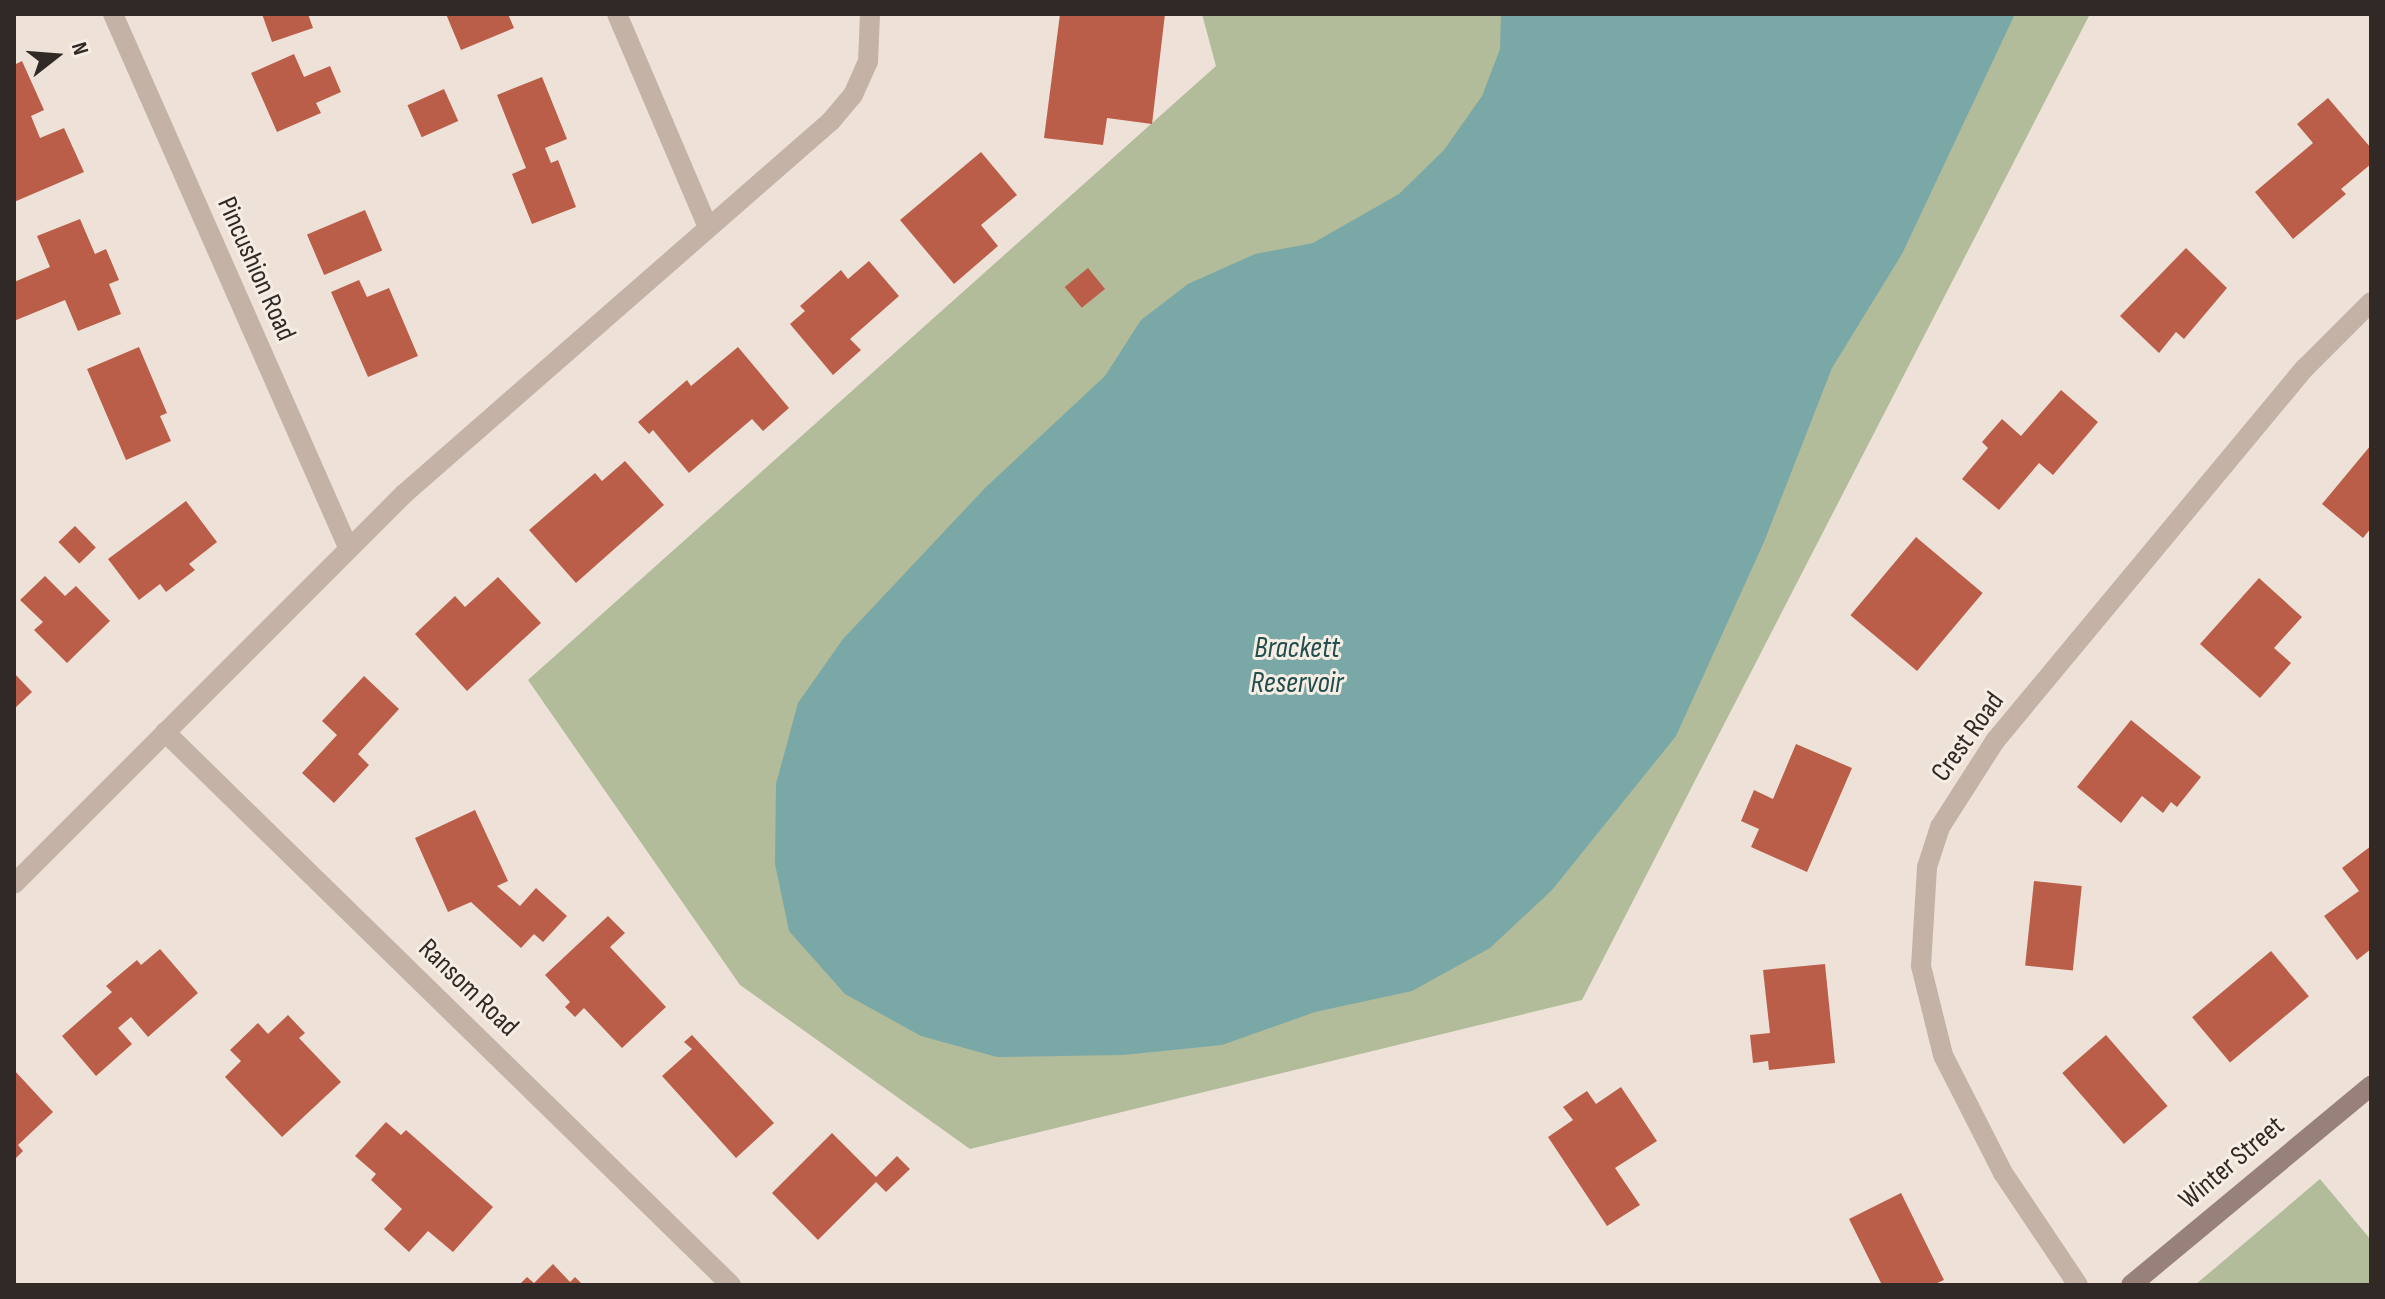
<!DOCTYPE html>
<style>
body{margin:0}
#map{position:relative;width:2385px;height:1299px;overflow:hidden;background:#eee2d8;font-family:"Sofia Sans Condensed",sans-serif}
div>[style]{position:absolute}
.green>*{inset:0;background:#b2bb9a}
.water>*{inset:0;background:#7aa8a7}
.building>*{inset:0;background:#ba5e4a;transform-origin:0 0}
.street>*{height:20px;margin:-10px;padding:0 10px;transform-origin:10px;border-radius:10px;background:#c5b2a6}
.secondary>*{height:20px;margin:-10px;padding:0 10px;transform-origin:10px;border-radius:10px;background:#988178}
span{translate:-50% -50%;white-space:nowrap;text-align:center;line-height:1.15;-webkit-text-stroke:6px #f6ede4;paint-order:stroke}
.street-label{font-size:28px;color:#312926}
.water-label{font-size:30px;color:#204f4e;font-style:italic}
.frame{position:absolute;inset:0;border:16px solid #312926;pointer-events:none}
.north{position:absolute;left:16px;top:16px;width:80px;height:80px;-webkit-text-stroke:6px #f6ede4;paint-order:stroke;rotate:73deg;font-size:22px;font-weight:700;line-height:32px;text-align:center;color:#312926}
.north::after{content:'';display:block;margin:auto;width:28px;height:36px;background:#312926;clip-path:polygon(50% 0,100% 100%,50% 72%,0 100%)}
</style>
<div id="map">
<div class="green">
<i style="clip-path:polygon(1202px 14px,2090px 14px,1582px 1000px,970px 1149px,740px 985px,528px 680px,1216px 66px)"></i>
<i style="clip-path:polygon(2320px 1179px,2371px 1240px,2371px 1285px,2195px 1285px)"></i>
</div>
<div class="water">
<i style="clip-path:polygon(1501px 14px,2015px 14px,1902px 254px,1832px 368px,1764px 542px,1676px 736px,1552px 890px,1490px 948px,1412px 991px,1315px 1012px,1222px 1045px,1123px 1055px,997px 1057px,921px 1036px,845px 994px,789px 931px,775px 864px,776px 784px,798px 703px,843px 639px,986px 487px,1105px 376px,1141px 320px,1188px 284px,1255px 254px,1313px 243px,1399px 194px,1444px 150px,1482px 96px,1500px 49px)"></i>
</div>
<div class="building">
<i style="clip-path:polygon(262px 14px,308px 14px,313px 28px,272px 42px)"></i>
<i style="clip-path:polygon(446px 14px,508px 14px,514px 28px,461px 50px)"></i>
<i style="clip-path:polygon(1060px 14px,1165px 14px,1152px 124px,1107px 118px,1103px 145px,1044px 138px)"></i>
<i style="clip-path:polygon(294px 54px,304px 77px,330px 66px,341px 92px,316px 103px,321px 113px,277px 132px,251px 73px)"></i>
<i style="clip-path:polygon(22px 61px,44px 110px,31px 116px,40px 138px,64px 128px,84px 172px,14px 202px,14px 65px)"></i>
<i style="clip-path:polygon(542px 77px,567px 139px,545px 148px,551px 163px,558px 160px,576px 207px,532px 224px,512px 174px,526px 168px,497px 95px)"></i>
<i style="left:444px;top:89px;width:35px;height:40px;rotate:66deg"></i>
<i style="clip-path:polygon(2328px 98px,2371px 148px,2371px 164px,2341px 189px,2346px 194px,2293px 239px,2255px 192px,2313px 143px,2297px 124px)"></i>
<i style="clip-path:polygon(981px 152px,1017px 195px,981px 225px,998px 246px,954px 284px,900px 220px)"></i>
<i style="left:365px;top:210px;width:44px;height:63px;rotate:67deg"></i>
<i style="clip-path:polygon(80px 219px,95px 254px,106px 249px,119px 280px,109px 284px,121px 314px,78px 331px,65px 300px,14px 321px,14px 282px,50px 267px,37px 236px)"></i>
<i style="clip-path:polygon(2186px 248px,2227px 288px,2184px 339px,2176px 332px,2159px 353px,2120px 316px)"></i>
<i style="clip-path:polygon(869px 261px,899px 296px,850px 339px,861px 350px,833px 375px,790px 324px,805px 311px,800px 306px,841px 270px,848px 279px)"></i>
<i style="left:1088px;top:268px;width:27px;height:30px;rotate:51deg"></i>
<i style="clip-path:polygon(359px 280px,367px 297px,389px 288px,418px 356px,368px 377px,331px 292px)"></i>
<i style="clip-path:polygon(139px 347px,167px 413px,160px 416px,171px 441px,126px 460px,87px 369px)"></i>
<i style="clip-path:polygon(738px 347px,789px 408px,763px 431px,752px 419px,689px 473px,653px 430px,649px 434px,638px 422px,687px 380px,691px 386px)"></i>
<i style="clip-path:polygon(2061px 390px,2098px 422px,2053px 475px,2039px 463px,1999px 510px,1962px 479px,1988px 448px,1982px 442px,2002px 419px,2021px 436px)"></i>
<i style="clip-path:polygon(2371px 445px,2371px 528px,2363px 538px,2322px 504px)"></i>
<i style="clip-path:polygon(625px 461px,664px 505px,576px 583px,529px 530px,595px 473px,602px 481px)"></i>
<i style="clip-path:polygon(186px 501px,217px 542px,189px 564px,195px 570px,166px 592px,160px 584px,139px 600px,108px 559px)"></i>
<i style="left:75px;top:526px;width:30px;height:23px;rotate:46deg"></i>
<i style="left:1916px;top:537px;width:87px;height:102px;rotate:40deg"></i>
<i style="clip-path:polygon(45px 576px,65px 596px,76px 586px,110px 621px,67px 663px,34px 630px,43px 622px,20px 600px)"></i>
<i style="clip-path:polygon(498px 577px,541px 623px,467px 691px,415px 634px,455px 596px,465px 607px)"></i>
<i style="clip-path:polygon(2259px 578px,2302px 617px,2274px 648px,2291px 663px,2260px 698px,2200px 644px)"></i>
<i style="clip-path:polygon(14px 673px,32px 692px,14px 709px)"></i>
<i style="clip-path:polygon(364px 676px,399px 709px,358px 754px,369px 765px,334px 803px,302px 773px,337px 735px,322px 721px)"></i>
<i style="clip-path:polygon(2131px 720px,2201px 777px,2177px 807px,2171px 802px,2163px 813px,2142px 796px,2121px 823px,2077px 787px)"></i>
<i style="clip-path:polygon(1796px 744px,1852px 768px,1807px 872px,1751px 847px,1759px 829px,1741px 821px,1754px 790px,1773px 799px)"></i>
<i style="clip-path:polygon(475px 810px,508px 881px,497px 886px,520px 906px,536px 888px,567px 916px,543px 942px,534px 934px,521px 948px,471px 902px,448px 912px,415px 838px)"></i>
<i style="clip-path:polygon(2371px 846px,2371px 949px,2357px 960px,2324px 916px,2359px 891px,2342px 868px)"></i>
<i style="left:2034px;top:881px;width:48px;height:85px;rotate:6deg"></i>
<i style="clip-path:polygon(608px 916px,625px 933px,610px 947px,666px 1007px,622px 1048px,584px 1008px,575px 1017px,565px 1007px,570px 1002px,545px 975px)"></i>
<i style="clip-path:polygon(160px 949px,198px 993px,148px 1037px,131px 1017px,118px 1028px,132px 1044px,96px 1076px,62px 1036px,112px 992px,106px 986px,137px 960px,141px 965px)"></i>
<i style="left:2271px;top:951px;width:59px;height:103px;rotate:50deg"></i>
<i style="clip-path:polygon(1825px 964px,1835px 1063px,1769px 1070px,1768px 1061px,1753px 1063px,1750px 1035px,1770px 1033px,1763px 970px)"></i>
<i style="clip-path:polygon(288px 1015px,305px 1033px,299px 1038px,341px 1082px,282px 1137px,225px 1077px,241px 1061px,230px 1050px,258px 1023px,268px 1034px)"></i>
<i style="clip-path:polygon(692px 1035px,774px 1123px,736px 1158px,662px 1076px,692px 1049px,684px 1042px)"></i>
<i style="left:2106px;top:1035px;width:94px;height:58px;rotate:49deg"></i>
<i style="clip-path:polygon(14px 1070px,53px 1112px,18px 1145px,23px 1151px,14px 1160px)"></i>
<i style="clip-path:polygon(1621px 1087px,1657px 1141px,1615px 1168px,1640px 1205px,1607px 1226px,1548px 1137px,1573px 1120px,1563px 1107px,1587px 1091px,1596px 1104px)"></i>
<i style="clip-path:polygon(386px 1122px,401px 1135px,406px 1130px,493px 1207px,453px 1252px,428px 1231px,409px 1252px,384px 1229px,402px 1209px,371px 1180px,376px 1174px,355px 1156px)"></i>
<i style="clip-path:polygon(832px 1133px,876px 1177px,897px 1156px,910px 1169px,886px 1192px,876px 1182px,818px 1240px,772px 1193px)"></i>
<i style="clip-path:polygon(1901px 1193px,1944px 1280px,1933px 1285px,1882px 1285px,1849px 1219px)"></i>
<i style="clip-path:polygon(553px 1264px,570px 1282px,575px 1277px,583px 1285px,519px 1285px,527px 1277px,534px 1283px)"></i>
</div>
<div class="street">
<i style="left:113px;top:14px;width:583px;rotate:66.21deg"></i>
<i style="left:617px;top:14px;width:232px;rotate:66.9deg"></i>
<i style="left:165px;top:732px;width:791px;rotate:44.33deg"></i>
<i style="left:14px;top:884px;width:552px;rotate:-45deg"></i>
<i style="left:404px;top:494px;width:567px;rotate:-41.14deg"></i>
<i style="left:831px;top:121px;width:34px;rotate:-50deg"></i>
<i style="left:853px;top:95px;width:36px;rotate:-66deg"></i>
<i style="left:868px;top:62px;width:48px;rotate:-87.6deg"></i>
<i style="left:2078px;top:1285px;width:135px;rotate:-123.8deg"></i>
<i style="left:2003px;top:1173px;width:132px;rotate:-117deg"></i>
<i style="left:1943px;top:1055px;width:92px;rotate:-103.9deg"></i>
<i style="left:1921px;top:966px;width:99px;rotate:-86.5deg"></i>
<i style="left:1927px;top:867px;width:42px;rotate:-72deg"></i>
<i style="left:1940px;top:827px;width:102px;rotate:-57.4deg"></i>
<i style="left:1995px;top:741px;width:485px;rotate:-50.3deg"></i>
<i style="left:2305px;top:368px;width:93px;rotate:-45deg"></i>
</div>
<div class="secondary">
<i style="left:2131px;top:1285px;width:312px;rotate:-39.7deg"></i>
</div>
<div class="street-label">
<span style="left:256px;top:269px;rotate:66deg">Pincushion Road</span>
<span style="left:1968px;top:737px;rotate:-54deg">Crest Road</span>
<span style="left:468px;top:988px;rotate:44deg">Ransom Road</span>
<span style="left:2232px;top:1163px;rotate:-40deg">Winter Street</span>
</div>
<div class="water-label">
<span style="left:1297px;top:665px">Brackett<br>Reservoir</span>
</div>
<div class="frame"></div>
<div class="north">N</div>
</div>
